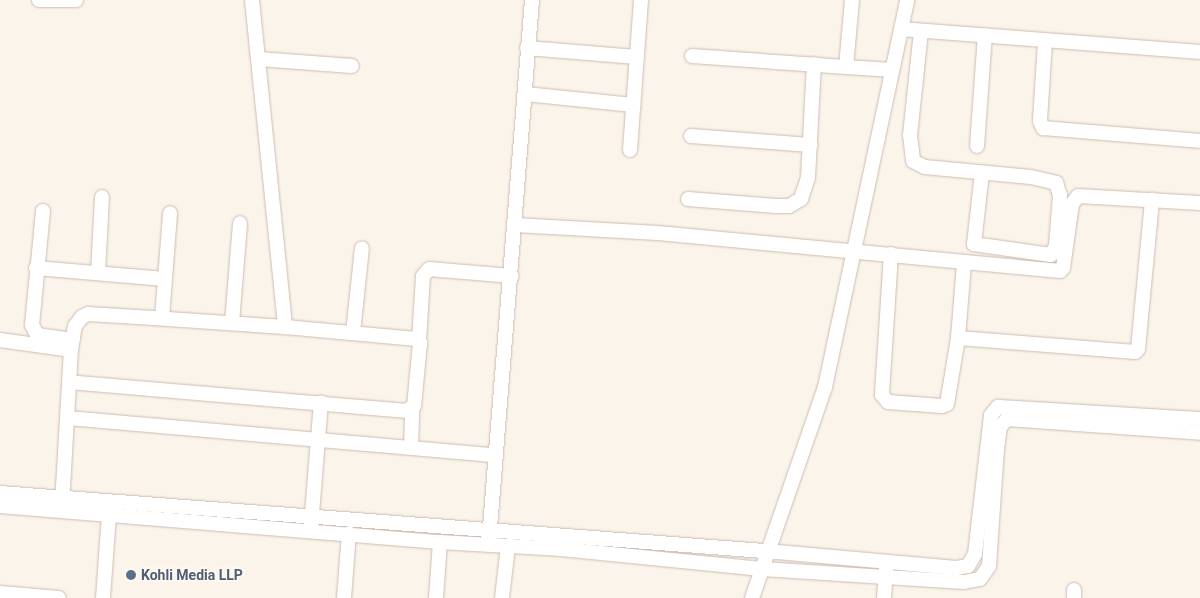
<!DOCTYPE html>
<style>
body{margin:0}
#map{position:relative;width:1200px;height:598px;overflow:hidden;background:#fbf4ea;font-family:Roboto,sans-serif}
div>[style]{position:absolute}
.roads{filter:drop-shadow(0 0 1px #cdbbb1) drop-shadow(0 0 1px #cdbbb1)}
.minor>*{height:14px;margin:-7px;padding:0 7px;transform-origin:7px;border-radius:7px;background:#fff}
.dots>*{width:14px;height:14px;translate:-50% -50%;box-sizing:border-box;border:2px solid #fef8f1;border-radius:50%}
span{translate:-50% -50%;white-space:nowrap;text-align:center;line-height:1.15;-webkit-text-stroke:4px #fef8f1;paint-order:stroke}
.service-label{font-size:14px;color:#4e5e75;font-weight:700}
.left{translate:0 -50%;text-align:left}
</style>
<div id="map">
<div class="roads">
<div class="minor">
<i style="left:39px;top:0;width:37px"></i>
<i style="left:252px;top:0;width:329px;rotate:84.2deg"></i>
<i style="left:852px;top:0;width:67px;rotate:95.1deg"></i>
<i style="left:846px;top:67px;width:46px;rotate:3.7deg"></i>
<i style="left:901px;top:29px;width:300px;rotate:4.4deg"></i>
<i style="left:921px;top:31px;width:105px;rotate:96deg"></i>
<i style="left:910px;top:135px;width:26px;rotate:83deg"></i>
<i style="left:913px;top:161px;width:13px;rotate:27deg"></i>
<i style="left:925px;top:167px;width:106px;rotate:5.4deg"></i>
<i style="left:1031px;top:177px;width:26px;rotate:13deg"></i>
<i style="left:1056px;top:183px;width:13px;rotate:72deg"></i>
<i style="left:1060px;top:195px;width:51px;rotate:94.5deg"></i>
<i style="left:1056px;top:246px;width:10px;rotate:119deg"></i>
<i style="left:1051px;top:255px;width:78px;rotate:-171.9deg"></i>
<i style="left:974px;top:244px;width:71px;rotate:-83.6deg"></i>
<i style="left:1045px;top:41px;width:80px;rotate:93.6deg"></i>
<i style="left:1040px;top:121px;width:8px;rotate:67deg"></i>
<i style="left:1043px;top:128px;width:158px;rotate:4.7deg"></i>
<i style="left:527px;top:48px;width:110px;rotate:4.7deg"></i>
<i style="left:692px;top:56px;width:154px;rotate:4.1deg"></i>
<i style="left:259px;top:59px;width:93px;rotate:4.3deg"></i>
<i style="left:525px;top:94px;width:109px;rotate:5.8deg"></i>
<i style="left:691px;top:136px;width:120px;rotate:4.3deg"></i>
<i style="left:977px;top:146px;width:111px;rotate:-85.9deg"></i>
<i style="left:630px;top:150px;width:150px;rotate:-85.8deg"></i>
<i style="left:688px;top:199px;width:88px;rotate:4.5deg"></i>
<i style="left:776px;top:206px;width:13px"></i>
<i style="left:789px;top:206px;width:14px;rotate:-30deg"></i>
<i style="left:801px;top:199px;width:22px;rotate:-72deg"></i>
<i style="left:808px;top:178px;width:114px;rotate:-87deg"></i>
<i style="left:43px;top:211px;width:115px;rotate:95.5deg"></i>
<i style="left:32px;top:325px;width:11px;rotate:63deg"></i>
<i style="left:37px;top:335px;width:36px;rotate:8deg"></i>
<i style="left:515px;top:225px;width:143px;rotate:3.2deg"></i>
<i style="left:658px;top:233px;width:404px;rotate:5.4deg"></i>
<i style="left:1060px;top:271px;width:4px;rotate:-45deg"></i>
<i style="left:1063px;top:268px;width:65px;rotate:-82deg"></i>
<i style="left:1072px;top:204px;width:10px;rotate:-53deg"></i>
<i style="left:1078px;top:196px;width:122px;rotate:3.3deg"></i>
<i style="left:891px;top:254px;width:141px;rotate:93.7deg"></i>
<i style="left:882px;top:395px;width:9px;rotate:49deg"></i>
<i style="left:888px;top:402px;width:54px;rotate:4.2deg"></i>
<i style="left:942px;top:406px;width:5px;rotate:-22deg"></i>
<i style="left:947px;top:404px;width:67px;rotate:-80.5deg"></i>
<i style="left:958px;top:338px;width:75px;rotate:-85.4deg"></i>
<i style="left:36px;top:268px;width:129px;rotate:4.9deg"></i>
<i style="left:98px;top:273px;width:76px;rotate:-87deg"></i>
<i style="left:162px;top:318px;width:105px;rotate:-85.6deg"></i>
<i style="left:232px;top:323px;width:100px;rotate:-85.4deg"></i>
<i style="left:353px;top:333px;width:85px;rotate:-84deg"></i>
<i style="left:958px;top:338px;width:178px;rotate:4.5deg"></i>
<i style="left:1135px;top:352px;width:4px;rotate:-45deg"></i>
<i style="left:1138px;top:349px;width:150px;rotate:-84.6deg"></i>
<i style="left:0;top:340px;width:72px;rotate:8deg"></i>
<i style="left:419px;top:341px;width:65px;rotate:-86.5deg"></i>
<i style="left:423px;top:276px;width:9px;rotate:-49deg"></i>
<i style="left:429px;top:269px;width:83px;rotate:4.8deg"></i>
<i style="left:68px;top:418px;width:429px;rotate:5deg"></i>
<i style="left:411px;top:447px;width:38px;rotate:-88deg"></i>
<i style="left:0;top:493px;width:779px;rotate:4.34deg"></i>
<i style="left:777px;top:552px;width:180px;rotate:5.1deg"></i>
<i style="left:956px;top:568px;width:12px;rotate:-9deg"></i>
<i style="left:968px;top:566px;width:14px;rotate:-60deg"></i>
<i style="left:975px;top:554px;width:140px;rotate:-83.4deg"></i>
<i style="left:991px;top:415px;width:11px;rotate:-49deg"></i>
<i style="left:998px;top:407px;width:202px;rotate:3.4deg"></i>
<i style="left:62px;top:505px;width:155px;rotate:-86.7deg"></i>
<i style="left:71px;top:350px;width:24px;rotate:-81deg"></i>
<i style="left:75px;top:326px;width:11px;rotate:-52deg"></i>
<i style="left:82px;top:317px;width:7px;rotate:-27deg"></i>
<i style="left:88px;top:314px;width:65px;rotate:3.5deg"></i>
<i style="left:153px;top:318px;width:132px;rotate:3.9deg"></i>
<i style="left:285px;top:327px;width:132px;rotate:5.2deg"></i>
<i style="left:416px;top:339px;width:6px;rotate:45deg"></i>
<i style="left:420px;top:343px;width:63px;rotate:95.4deg"></i>
<i style="left:414px;top:406px;width:9px;rotate:148deg"></i>
<i style="left:406px;top:411px;width:337px;rotate:-175.1deg"></i>
<i style="left:0;top:506px;width:441px;rotate:4.7deg"></i>
<i style="left:440px;top:542px;width:121px;rotate:3.3deg"></i>
<i style="left:561px;top:549px;width:202px;rotate:5.7deg"></i>
<i style="left:762px;top:569px;width:202px;rotate:3.7deg"></i>
<i style="left:964px;top:582px;width:16px;rotate:-11deg"></i>
<i style="left:980px;top:579px;width:16px;rotate:-55deg"></i>
<i style="left:989px;top:566px;width:116px;rotate:-86.1deg"></i>
<i style="left:997px;top:450px;width:23px;rotate:-83deg"></i>
<i style="left:1000px;top:427px;width:11px;rotate:-49deg"></i>
<i style="left:1007px;top:419px;width:194px;rotate:4.1deg"></i>
<i style="left:311px;top:526px;width:124px;rotate:-85.4deg"></i>
<i style="left:489px;top:540px;width:542px;rotate:-85.45deg"></i>
<i style="left:0;top:593px;width:59px;rotate:4.8deg"></i>
<i style="left:103px;top:598px;width:83px;rotate:-85.9deg"></i>
<i style="left:344px;top:598px;width:65px;rotate:-85.6deg"></i>
<i style="left:436px;top:598px;width:56px;rotate:-85.9deg"></i>
<i style="left:502px;top:598px;width:52px;rotate:-83.4deg"></i>
<i style="left:752px;top:598px;width:223px;rotate:-70.9deg"></i>
<i style="left:825px;top:387px;width:396px;rotate:-78deg"></i>
<i style="left:884px;top:598px;width:29px;rotate:-86deg"></i>
<i style="left:1074px;top:598px;width:8px;rotate:-90deg"></i>
</div>
</div>
<div class="dots">
<i style="left:131px;top:575px;background:#5c6f8a"></i>
</div>
<div class="service-label">
<span class="left" style="left:141px;top:575px">Kohli Media LLP</span>
</div>
</div>
